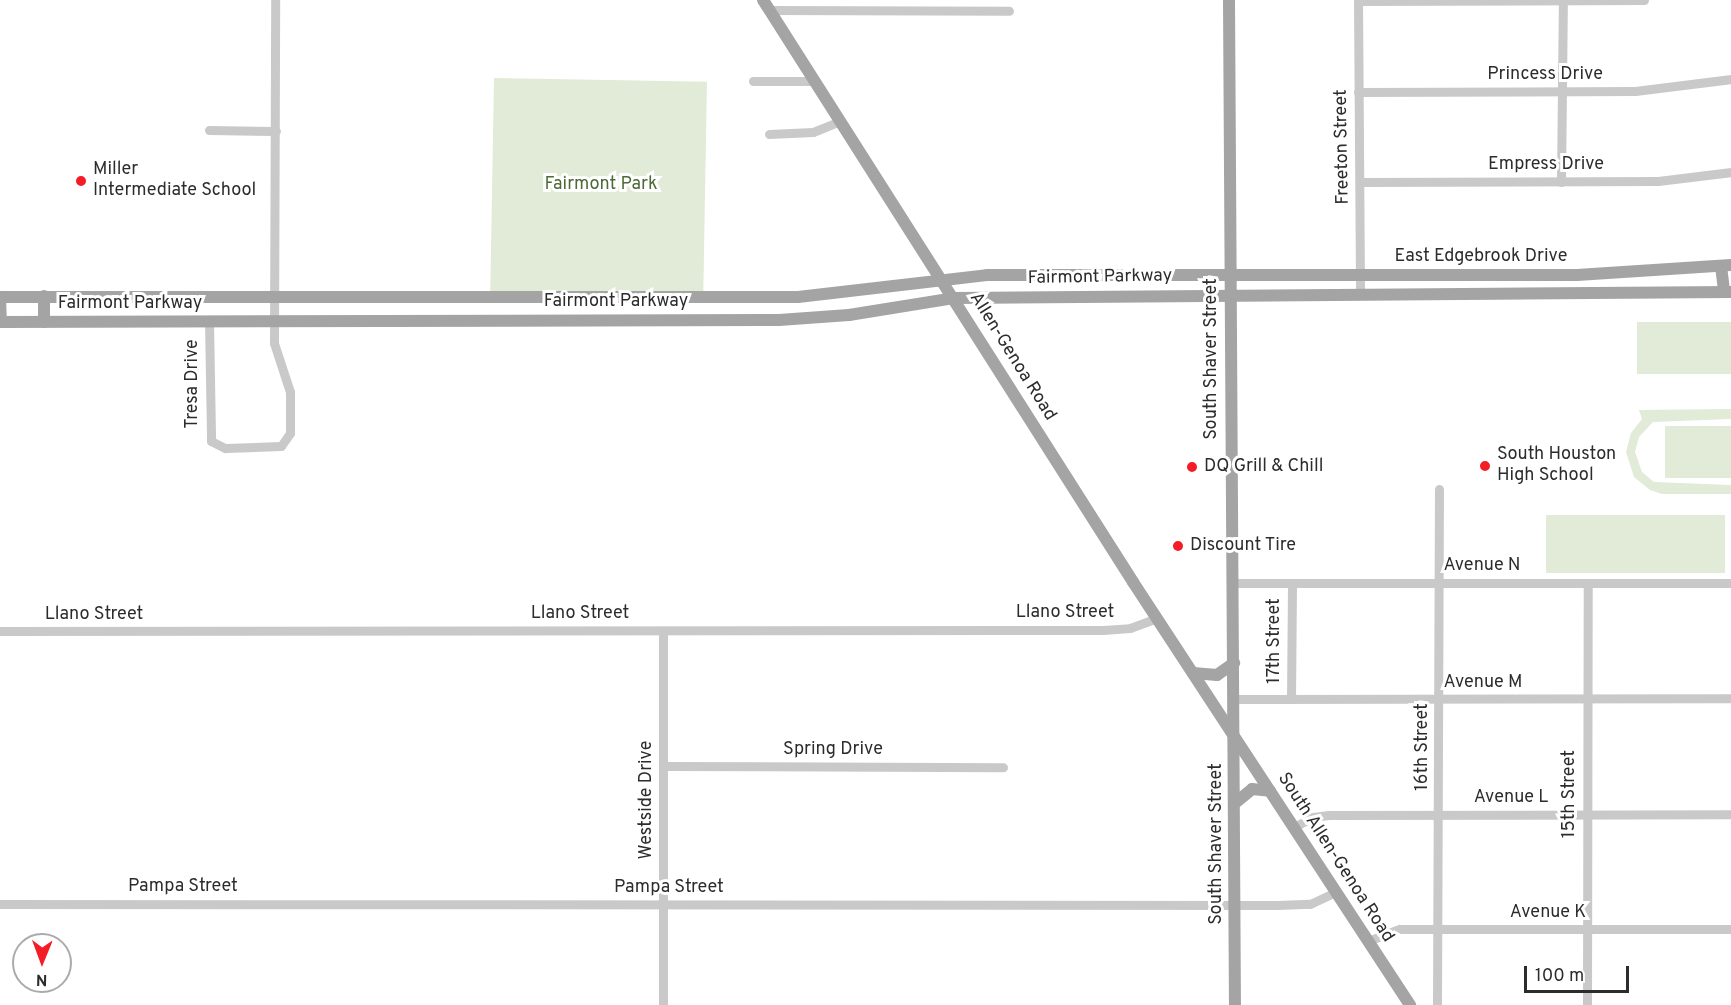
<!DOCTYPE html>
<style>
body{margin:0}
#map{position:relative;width:1731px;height:1005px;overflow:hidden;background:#fff;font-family:Overpass,sans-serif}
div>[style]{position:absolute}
.green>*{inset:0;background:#e1ebd7;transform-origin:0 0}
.minor>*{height:9px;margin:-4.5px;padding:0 4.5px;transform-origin:4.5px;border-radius:4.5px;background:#c9c9c9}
.major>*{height:12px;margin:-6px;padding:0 6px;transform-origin:6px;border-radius:6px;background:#a4a4a4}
.dots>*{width:16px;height:16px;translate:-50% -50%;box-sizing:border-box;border:3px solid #fff;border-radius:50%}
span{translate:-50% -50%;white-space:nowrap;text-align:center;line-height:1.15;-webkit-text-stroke:6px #fff;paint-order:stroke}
.street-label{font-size:18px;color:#2c2c2c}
.poi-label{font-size:18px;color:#2c2c2c}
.left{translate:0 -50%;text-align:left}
.park-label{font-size:18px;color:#4d6a36}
.north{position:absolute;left:12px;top:933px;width:60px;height:60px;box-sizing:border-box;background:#fff;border:2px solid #ababab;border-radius:50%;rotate:181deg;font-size:16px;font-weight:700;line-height:24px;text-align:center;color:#2c2c2c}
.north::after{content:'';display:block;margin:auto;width:21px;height:27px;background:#f41c26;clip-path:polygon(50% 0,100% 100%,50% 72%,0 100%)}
.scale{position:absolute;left:1524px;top:966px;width:105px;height:27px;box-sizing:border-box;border:3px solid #2c2c2c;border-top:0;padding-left:8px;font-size:18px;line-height:21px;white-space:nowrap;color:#2c2c2c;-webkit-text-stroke:4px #fff;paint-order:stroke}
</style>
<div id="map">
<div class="green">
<i style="left:494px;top:78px;width:213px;height:215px;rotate:1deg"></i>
<i style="left:1637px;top:322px;width:94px;height:52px"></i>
<i style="clip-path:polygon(1731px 409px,1731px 419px,1653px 422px,1639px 437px,1635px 452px,1642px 472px,1654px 482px,1731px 485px,1731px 494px,1662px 494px,1650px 490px,1634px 477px,1626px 452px,1631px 433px,1642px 419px,1639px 410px)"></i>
<i style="left:1731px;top:426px;width:52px;height:66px;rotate:90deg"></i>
<i style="left:1546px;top:515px;width:179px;height:58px"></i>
</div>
<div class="minor">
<i style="left:1358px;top:0;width:293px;rotate:89.6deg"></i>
<i style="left:1358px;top:1px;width:286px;rotate:-0.2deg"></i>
<i style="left:770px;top:10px;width:239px;rotate:0.2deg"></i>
<i style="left:753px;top:81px;width:59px"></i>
<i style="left:1358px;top:92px;width:277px;rotate:-0.2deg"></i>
<i style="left:1635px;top:91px;width:97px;rotate:-7.1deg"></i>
<i style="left:209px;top:130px;width:67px;rotate:0.9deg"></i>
<i style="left:769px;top:134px;width:44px;rotate:-2.6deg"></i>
<i style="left:813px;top:132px;width:27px;rotate:-22deg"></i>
<i style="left:1360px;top:182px;width:298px;rotate:-0.2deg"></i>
<i style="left:1658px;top:181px;width:74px;rotate:-7deg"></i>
<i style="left:1561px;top:182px;width:182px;rotate:-89.4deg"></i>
<i style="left:209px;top:321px;width:120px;rotate:89deg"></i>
<i style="left:211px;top:441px;width:16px;rotate:27deg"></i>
<i style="left:225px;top:448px;width:56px;rotate:-2deg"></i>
<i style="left:281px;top:446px;width:16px;rotate:-55deg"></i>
<i style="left:290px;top:433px;width:41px;rotate:-90deg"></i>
<i style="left:290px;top:392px;width:52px;rotate:-108.1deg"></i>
<i style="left:274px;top:343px;width:343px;rotate:-89.8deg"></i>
<i style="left:1232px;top:583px;width:499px"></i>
<i style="left:0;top:631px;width:1103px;rotate:-0.05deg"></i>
<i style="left:1103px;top:630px;width:27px;rotate:-4deg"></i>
<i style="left:1130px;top:628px;width:29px;rotate:-20deg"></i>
<i style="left:1234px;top:699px;width:497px;rotate:-0.1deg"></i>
<i style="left:1291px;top:699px;width:116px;rotate:-89.5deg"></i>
<i style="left:663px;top:766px;width:340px;rotate:0.2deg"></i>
<i style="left:1294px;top:827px;width:21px;rotate:-28deg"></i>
<i style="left:1313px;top:817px;width:16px;rotate:-7deg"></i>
<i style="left:1329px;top:815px;width:402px;rotate:-0.1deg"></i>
<i style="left:0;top:904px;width:1277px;rotate:0.04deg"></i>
<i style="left:1277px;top:905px;width:33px;rotate:-2deg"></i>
<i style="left:1310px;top:904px;width:29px;rotate:-25deg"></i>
<i style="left:1368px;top:941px;width:34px;rotate:-21deg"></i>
<i style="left:1400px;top:929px;width:331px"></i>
<i style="left:663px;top:1005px;width:374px;rotate:-90deg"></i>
<i style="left:1437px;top:1005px;width:516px;rotate:-89.78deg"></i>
<i style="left:1587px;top:1005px;width:422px;rotate:-89.9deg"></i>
</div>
<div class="major">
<i style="left:763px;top:0;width:690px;rotate:57.55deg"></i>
<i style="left:1133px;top:582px;width:506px;rotate:56.78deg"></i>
<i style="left:1229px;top:0;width:1005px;rotate:89.66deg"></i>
<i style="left:1721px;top:266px;width:26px;rotate:83deg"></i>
<i style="left:44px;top:296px;width:26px;rotate:90deg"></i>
<i style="left:0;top:297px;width:798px"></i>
<i style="left:798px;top:297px;width:190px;rotate:-6.6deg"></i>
<i style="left:987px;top:275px;width:590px"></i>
<i style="left:1577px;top:275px;width:154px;rotate:-3.7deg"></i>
<i style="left:0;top:297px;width:25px;rotate:88deg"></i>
<i style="left:0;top:322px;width:779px;rotate:-0.15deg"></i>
<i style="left:779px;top:320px;width:70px;rotate:-4.1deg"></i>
<i style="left:849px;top:315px;width:106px;rotate:-9.2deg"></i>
<i style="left:954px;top:298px;width:777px;rotate:-0.44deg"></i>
<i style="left:1193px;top:673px;width:24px;rotate:5deg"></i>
<i style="left:1217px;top:675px;width:21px;rotate:-35deg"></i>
<i style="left:1235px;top:803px;width:22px;rotate:-39deg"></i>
<i style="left:1252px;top:789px;width:18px;rotate:6deg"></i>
</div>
<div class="dots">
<i style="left:81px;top:181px;background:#f41c26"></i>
<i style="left:1485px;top:466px;background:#f41c26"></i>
<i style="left:1192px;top:467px;background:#f41c26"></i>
<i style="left:1178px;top:546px;background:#f41c26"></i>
</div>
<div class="street-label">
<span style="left:1545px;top:75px">Princess Drive</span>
<span style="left:1343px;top:147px;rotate:-91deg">Freeton Street</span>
<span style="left:1546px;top:165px">Empress Drive</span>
<span style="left:1481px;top:257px">East Edgebrook Drive</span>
<span style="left:1100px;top:278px;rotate:-1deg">Fairmont Parkway</span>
<span style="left:616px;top:302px">Fairmont Parkway</span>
<span style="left:130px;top:304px">Fairmont Parkway</span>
<span style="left:1012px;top:357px;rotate:58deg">Allen-Genoa Road</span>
<span style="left:1212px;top:359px;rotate:-90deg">South Shaver Street</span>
<span style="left:193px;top:384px;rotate:-90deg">Tresa Drive</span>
<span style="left:1482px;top:566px">Avenue N</span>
<span style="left:1065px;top:613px">Llano Street</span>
<span style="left:580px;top:614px">Llano Street</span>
<span style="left:94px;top:615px">Llano Street</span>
<span style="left:1275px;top:641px;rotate:-90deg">17th Street</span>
<span style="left:1483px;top:683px">Avenue M</span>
<span style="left:1423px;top:747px;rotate:-90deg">16th Street</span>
<span style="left:833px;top:750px">Spring Drive</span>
<span style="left:1570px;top:794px;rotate:-90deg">15th Street</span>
<span style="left:1511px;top:798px">Avenue L</span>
<span style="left:647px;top:800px;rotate:-90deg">Westside Drive</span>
<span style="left:1217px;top:844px;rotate:-90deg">South Shaver Street</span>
<span style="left:1335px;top:858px;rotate:57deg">South Allen-Genoa Road</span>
<span style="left:183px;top:887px">Pampa Street</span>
<span style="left:669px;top:888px">Pampa Street</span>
<span style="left:1548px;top:913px">Avenue K</span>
</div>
<div class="poi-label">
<span class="left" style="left:93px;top:181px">Miller<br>Intermediate School</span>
<span class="left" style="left:1497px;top:466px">South Houston<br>High School</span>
<span class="left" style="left:1204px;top:467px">DQ Grill &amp; Chill</span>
<span class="left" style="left:1190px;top:546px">Discount Tire</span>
</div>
<div class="park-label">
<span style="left:601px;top:185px">Fairmont Park</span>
</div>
<div class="north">N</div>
<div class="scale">100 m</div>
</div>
